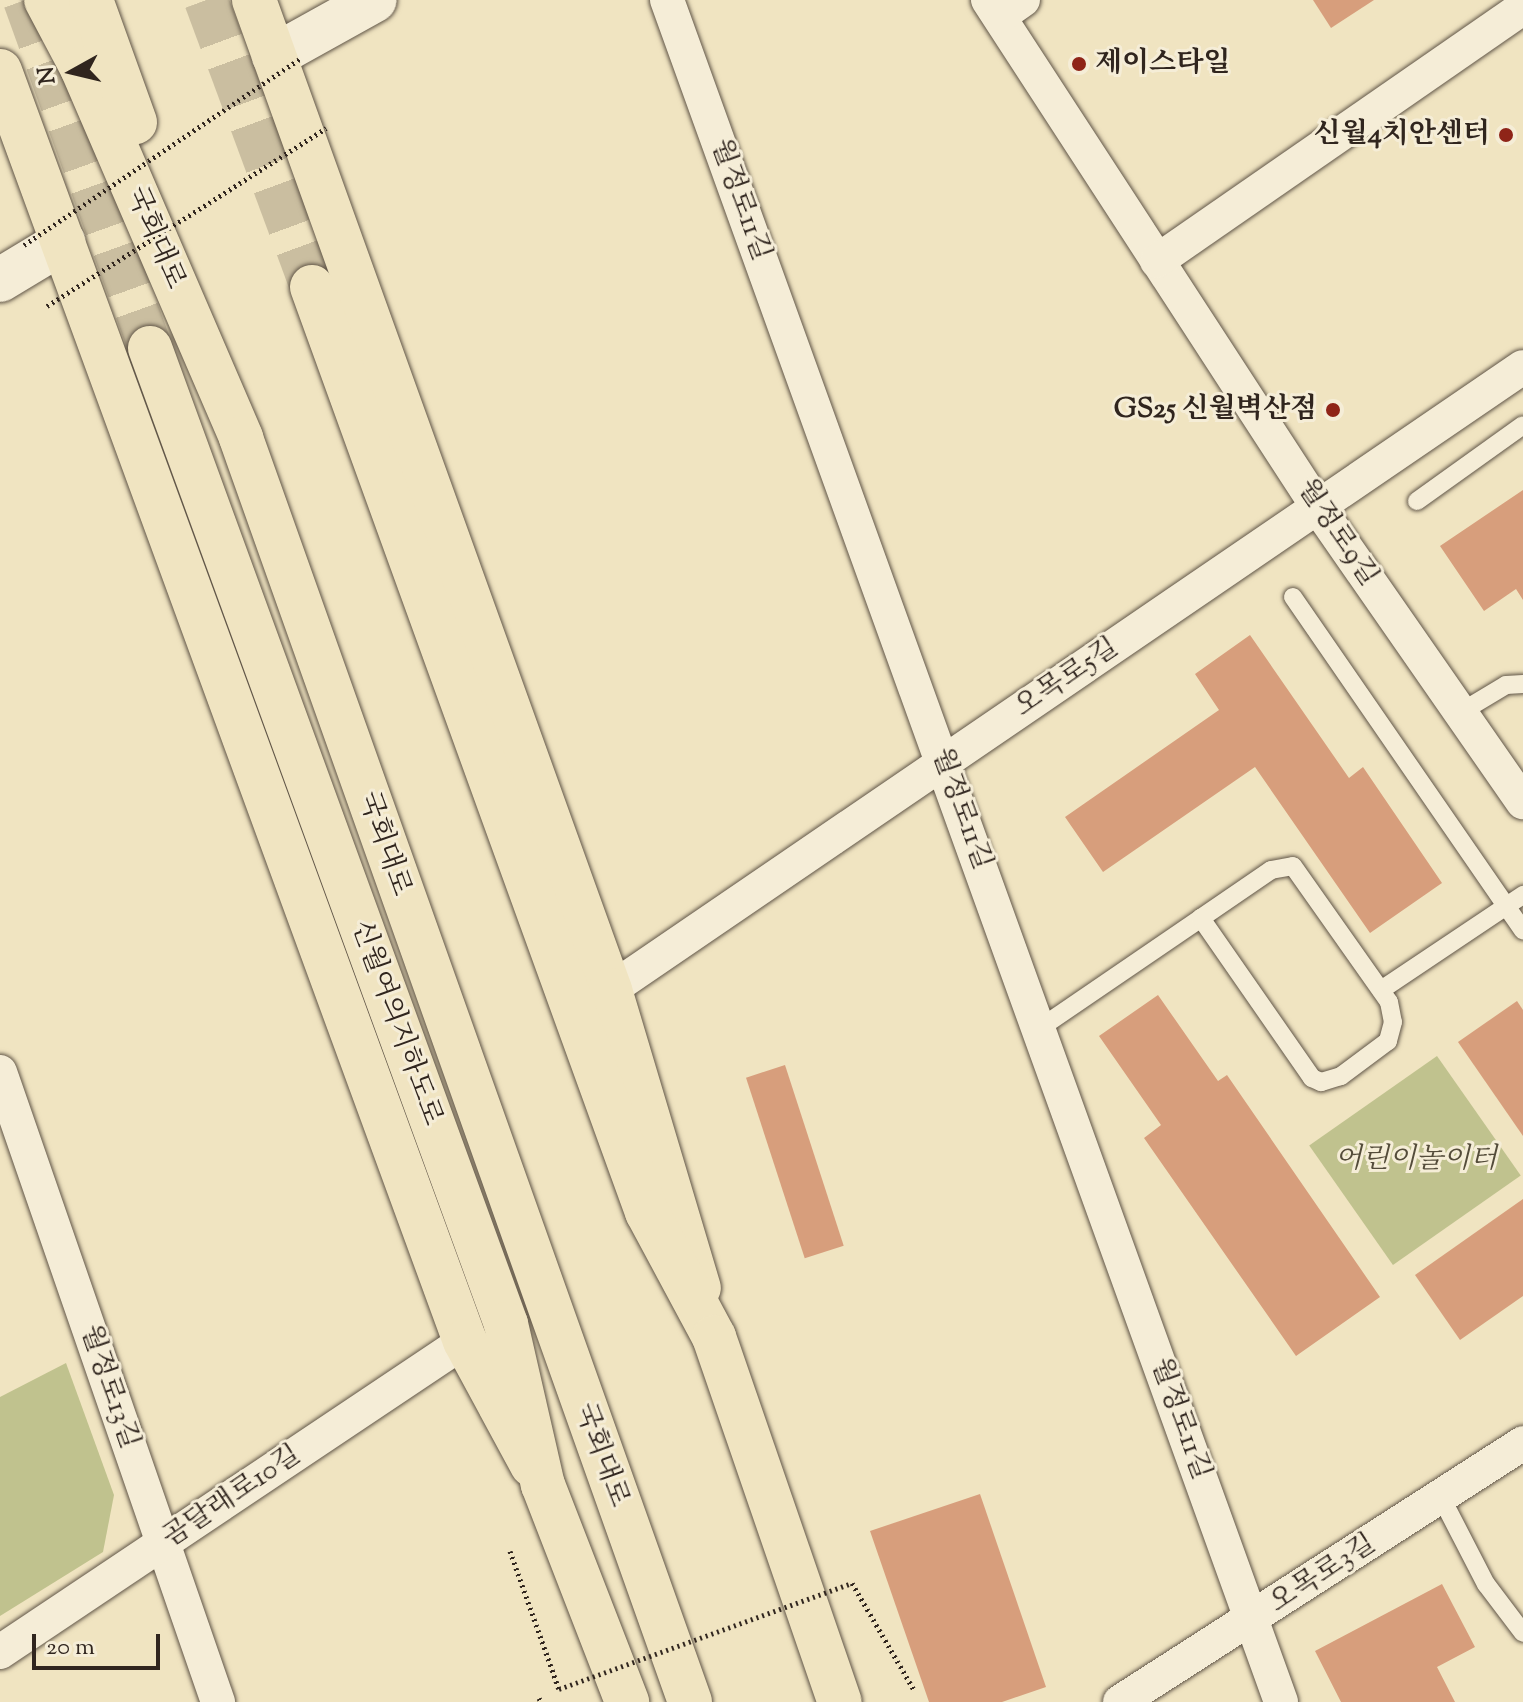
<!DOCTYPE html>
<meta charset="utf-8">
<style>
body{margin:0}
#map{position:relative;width:1523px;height:1702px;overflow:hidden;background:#f0e4c1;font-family:"Sorts Mill Goudy","Noto Serif KR",serif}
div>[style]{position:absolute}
.green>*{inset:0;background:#c0c28e;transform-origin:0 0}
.building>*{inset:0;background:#d79e7c;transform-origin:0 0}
.trunk-tunnel>*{height:44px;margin-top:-22px;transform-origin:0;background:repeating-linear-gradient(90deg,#cabea0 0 44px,transparent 0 66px)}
.path>*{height:5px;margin-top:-2.5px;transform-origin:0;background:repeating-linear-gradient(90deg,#30251e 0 2px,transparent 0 6px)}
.roads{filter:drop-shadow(0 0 2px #605547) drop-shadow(0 0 2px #605547)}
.service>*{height:18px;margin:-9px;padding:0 9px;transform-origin:9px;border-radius:9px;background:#f5edd7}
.minor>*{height:34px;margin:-17px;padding:0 17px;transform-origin:17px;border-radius:17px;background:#f5edd7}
.tertiary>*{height:44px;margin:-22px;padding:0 22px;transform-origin:22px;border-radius:22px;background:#f5edd7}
.primary>*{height:44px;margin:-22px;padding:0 22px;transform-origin:22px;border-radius:22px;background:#f0e4c1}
.trunk>*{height:44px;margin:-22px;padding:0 22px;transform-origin:22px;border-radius:22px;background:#f0e4c1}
.path-bridge>*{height:5px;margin-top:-2.5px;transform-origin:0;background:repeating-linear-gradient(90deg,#30251e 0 2px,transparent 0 6px)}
.dots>*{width:22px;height:22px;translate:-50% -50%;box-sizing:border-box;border:4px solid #f5edd7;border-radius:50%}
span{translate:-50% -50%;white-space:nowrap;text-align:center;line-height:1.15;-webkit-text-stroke:6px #f5edd7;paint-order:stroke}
.poi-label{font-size:28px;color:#30251e;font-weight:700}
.left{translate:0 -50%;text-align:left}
.right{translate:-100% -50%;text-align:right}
.street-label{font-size:28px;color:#30251e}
.park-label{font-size:28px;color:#544c3a;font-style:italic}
.north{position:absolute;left:32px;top:32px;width:80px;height:80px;-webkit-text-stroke:6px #f5edd7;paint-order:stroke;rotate:262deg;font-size:22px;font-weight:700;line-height:32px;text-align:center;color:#30251e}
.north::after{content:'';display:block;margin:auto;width:28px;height:36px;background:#30251e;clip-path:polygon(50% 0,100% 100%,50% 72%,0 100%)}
.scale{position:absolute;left:32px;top:1634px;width:128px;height:36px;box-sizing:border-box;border:4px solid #30251e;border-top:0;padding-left:10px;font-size:24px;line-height:28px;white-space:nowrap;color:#30251e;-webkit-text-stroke:6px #f5edd7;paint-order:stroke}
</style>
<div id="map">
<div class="green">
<i style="left:1437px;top:1056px;width:146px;height:156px;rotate:55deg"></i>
<i style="clip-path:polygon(66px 1363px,114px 1495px,103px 1552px,0 1616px,0 1397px)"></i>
</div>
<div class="building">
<i style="clip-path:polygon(1313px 0,1374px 0,1331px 28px)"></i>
<i style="clip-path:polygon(1523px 490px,1523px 600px,1516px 589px,1484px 611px,1440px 546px)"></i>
<i style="clip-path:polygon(1250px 635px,1349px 778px,1363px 767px,1442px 883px,1370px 933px,1255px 767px,1103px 872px,1065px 817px,1219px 710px,1195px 674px)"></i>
<i style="clip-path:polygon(1158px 995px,1218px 1081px,1227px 1075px,1380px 1297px,1296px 1356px,1144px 1138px,1161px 1125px,1099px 1036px)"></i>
<i style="clip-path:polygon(1517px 1001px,1523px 1010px,1523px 1136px,1458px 1042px)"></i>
<i style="left:785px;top:1065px;width:190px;height:41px;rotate:72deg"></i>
<i style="clip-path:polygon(1523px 1199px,1523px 1296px,1460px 1340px,1415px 1275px)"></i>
<i style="clip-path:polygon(980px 1494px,1046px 1687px,1002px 1702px,929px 1702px,870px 1531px)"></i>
<i style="clip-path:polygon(1442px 1584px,1475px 1647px,1437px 1667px,1455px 1702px,1341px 1702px,1315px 1651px)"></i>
</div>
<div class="trunk-tunnel">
<i style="left:25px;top:0;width:370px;rotate:70.2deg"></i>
<i style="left:206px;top:0;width:306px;rotate:69.7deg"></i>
</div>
<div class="path">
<i style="left:510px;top:1551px;width:146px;rotate:70.5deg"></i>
<i style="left:852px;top:1583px;width:124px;rotate:59.9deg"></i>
<i style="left:539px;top:1698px;width:4px;rotate:63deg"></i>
</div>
<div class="roads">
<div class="service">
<i style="left:1417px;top:501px;width:130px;rotate:-35.6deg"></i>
<i style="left:1293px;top:597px;width:405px;rotate:55.4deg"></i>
<i style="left:1461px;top:712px;width:52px;rotate:-31deg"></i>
<i style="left:1506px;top:685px;width:17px;rotate:-3deg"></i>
<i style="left:1381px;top:990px;width:171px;rotate:-33.8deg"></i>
<i style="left:1040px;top:1028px;width:195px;rotate:-34.3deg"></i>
<i style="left:1201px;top:918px;width:85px;rotate:-34.4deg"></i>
<i style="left:1271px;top:870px;width:22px;rotate:-10deg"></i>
<i style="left:1293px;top:866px;width:166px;rotate:54.8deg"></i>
<i style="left:1389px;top:1002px;width:20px;rotate:79deg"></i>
<i style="left:1393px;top:1022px;width:20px;rotate:105deg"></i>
<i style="left:1388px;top:1041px;width:59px;rotate:143.3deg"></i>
<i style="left:1341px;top:1076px;width:21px;rotate:163deg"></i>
<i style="left:1321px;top:1082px;width:10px;rotate:-156deg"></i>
<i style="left:1312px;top:1078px;width:195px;rotate:-124.8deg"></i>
<i style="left:1441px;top:1497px;width:98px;rotate:62.7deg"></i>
<i style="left:1486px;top:1584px;width:61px;rotate:52.9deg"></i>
</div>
<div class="minor">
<i style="left:667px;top:0;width:1809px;rotate:70.16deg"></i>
<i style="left:988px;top:0;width:607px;rotate:56.96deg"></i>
<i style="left:1319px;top:509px;width:357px;rotate:55.2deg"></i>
<i style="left:1000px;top:16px;width:28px;rotate:-35deg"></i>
<i style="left:1157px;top:261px;width:445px;rotate:-34.7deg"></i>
<i style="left:610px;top:990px;width:1105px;rotate:-34.31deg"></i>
<i style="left:0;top:1072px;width:667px;rotate:70.91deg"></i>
<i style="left:0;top:1652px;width:559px;rotate:-33.78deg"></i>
<i style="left:1120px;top:1702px;width:479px;rotate:-32.7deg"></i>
</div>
<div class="tertiary">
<i style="left:274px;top:56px;width:115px;rotate:-29deg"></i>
<i style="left:0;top:280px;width:74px;rotate:-31.1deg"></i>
</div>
<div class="primary">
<i style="left:46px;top:0;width:77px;rotate:62.1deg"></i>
<i style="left:82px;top:68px;width:403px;rotate:66.7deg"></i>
<i style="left:241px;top:438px;width:1341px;rotate:70.44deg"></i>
<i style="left:91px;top:0;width:130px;rotate:70.2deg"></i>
<i style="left:254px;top:0;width:1052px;rotate:70.22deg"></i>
<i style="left:610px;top:990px;width:311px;rotate:73.4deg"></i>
<i style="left:0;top:71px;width:1352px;rotate:69.89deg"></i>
<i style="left:465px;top:1341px;width:141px;rotate:61.6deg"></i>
</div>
<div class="trunk">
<i style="left:312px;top:287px;width:984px;rotate:70.09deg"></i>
<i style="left:647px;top:1212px;width:142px;rotate:61.8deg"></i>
<i style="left:714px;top:1337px;width:386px;rotate:71deg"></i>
<i style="left:150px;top:348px;width:1039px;rotate:69.96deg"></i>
<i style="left:506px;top:1324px;width:165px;rotate:77.1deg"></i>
<i style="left:543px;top:1485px;width:233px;rotate:68.8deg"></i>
</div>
</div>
<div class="path-bridge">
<i style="left:24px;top:245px;width:333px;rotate:-34deg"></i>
<i style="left:47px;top:306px;width:331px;rotate:-32.5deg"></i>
<i style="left:559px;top:1689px;width:312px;rotate:-19.9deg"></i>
</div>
<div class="dots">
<i style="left:1079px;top:64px;background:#8f2418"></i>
<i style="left:1506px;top:135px;background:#8f2418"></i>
<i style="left:1333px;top:410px;background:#8f2418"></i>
</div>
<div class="poi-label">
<span class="left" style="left:1095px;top:64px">제이스타일</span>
<span class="right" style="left:1490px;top:135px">신월4치안센터</span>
<span class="right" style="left:1317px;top:410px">GS25 신월벽산점</span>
</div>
<div class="street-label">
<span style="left:740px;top:200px;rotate:70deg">월정로11길</span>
<span style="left:155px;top:238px;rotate:67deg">국회대로</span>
<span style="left:1337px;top:533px;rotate:56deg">월정로9길</span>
<span style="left:1067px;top:678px;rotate:-34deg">오목로5길</span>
<span style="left:961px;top:809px;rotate:70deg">월정로11길</span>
<span style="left:384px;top:844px;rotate:71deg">국회대로</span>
<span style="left:396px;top:1023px;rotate:70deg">신월여의지하도로</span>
<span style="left:109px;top:1387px;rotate:71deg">월정로13길</span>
<span style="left:1180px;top:1419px;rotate:70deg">월정로11길</span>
<span style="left:601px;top:1455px;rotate:70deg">국회대로</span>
<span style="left:232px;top:1497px;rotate:-34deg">곰달래로10길</span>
<span style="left:1323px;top:1574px;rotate:-33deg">오목로3길</span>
</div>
<div class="park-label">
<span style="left:1416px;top:1160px">어린이놀이터</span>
</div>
<div class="north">N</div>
<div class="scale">20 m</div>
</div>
